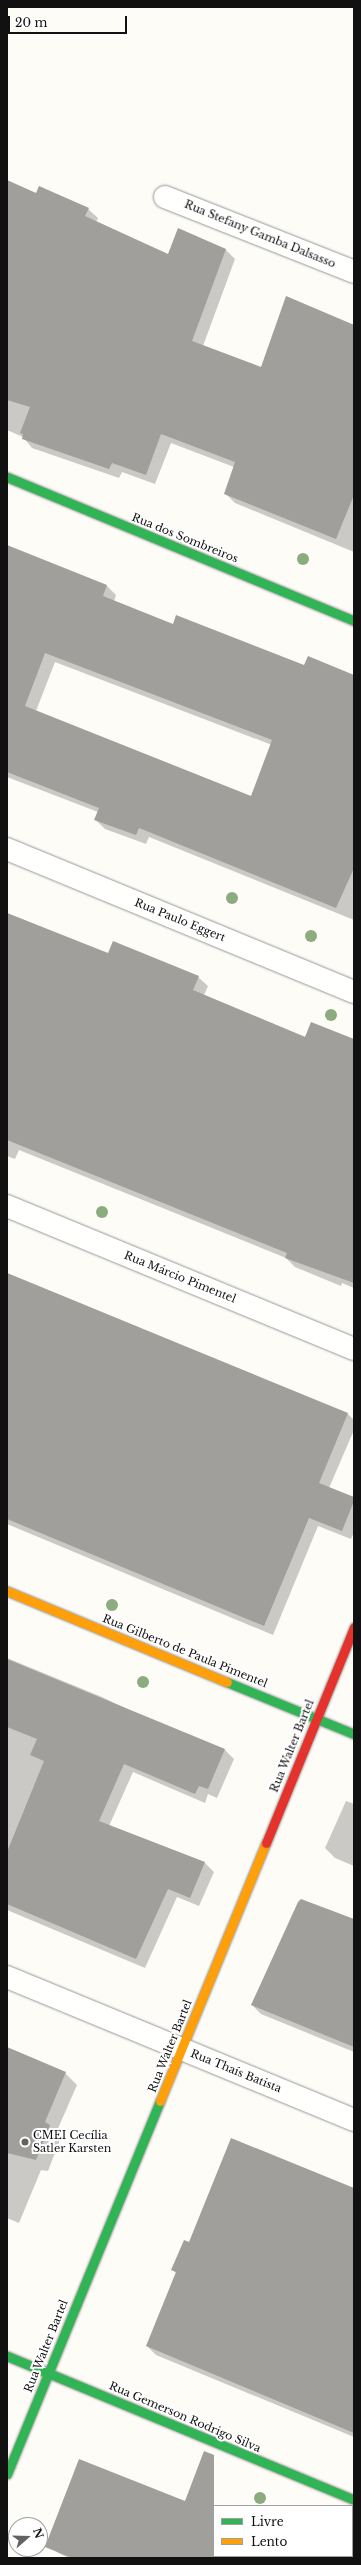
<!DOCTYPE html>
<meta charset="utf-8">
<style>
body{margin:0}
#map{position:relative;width:361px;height:2565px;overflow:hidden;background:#fdfcf7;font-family:"Libre Baskerville",serif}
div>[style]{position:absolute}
.shadow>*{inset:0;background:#0003}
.building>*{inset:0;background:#a19f9c}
.roads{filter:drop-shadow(0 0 1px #979795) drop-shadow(0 0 1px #979795)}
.street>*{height:22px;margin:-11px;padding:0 11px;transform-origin:11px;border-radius:11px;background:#fffffe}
.fast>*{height:9px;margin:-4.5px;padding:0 4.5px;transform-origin:4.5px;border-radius:4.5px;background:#30b455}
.slow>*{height:9px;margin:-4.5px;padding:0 4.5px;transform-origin:4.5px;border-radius:4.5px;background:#ff9f0a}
.jam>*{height:9px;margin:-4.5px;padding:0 4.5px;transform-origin:4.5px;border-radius:4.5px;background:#e5322d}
.trees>*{width:12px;height:12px;margin:-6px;border-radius:50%;background:#8cac80}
.dots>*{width:11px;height:11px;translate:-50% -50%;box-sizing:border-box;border:2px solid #fff;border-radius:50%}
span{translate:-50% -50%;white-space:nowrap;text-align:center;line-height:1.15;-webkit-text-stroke:4px #fff;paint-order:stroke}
.street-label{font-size:11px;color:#111}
.poi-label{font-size:11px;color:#111}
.left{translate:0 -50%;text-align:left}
.frame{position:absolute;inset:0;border:8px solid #111;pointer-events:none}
.legend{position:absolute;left:213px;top:2505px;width:140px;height:52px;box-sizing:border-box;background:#fff;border:1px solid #a0a0a0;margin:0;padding:5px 7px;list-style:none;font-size:12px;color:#111}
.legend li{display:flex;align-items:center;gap:8px;height:20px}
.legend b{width:20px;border:1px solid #a0a0a0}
.north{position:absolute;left:8px;top:2517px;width:40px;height:40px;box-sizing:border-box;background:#fff;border:1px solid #a0a0a0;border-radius:50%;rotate:70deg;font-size:11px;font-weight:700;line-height:16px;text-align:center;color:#111}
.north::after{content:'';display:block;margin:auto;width:14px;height:18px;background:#646362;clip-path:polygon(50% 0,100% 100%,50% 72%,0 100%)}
.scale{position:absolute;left:8px;top:16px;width:119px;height:18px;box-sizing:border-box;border:2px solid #111;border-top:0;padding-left:5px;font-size:12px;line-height:14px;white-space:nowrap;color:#111;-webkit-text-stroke:3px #fff;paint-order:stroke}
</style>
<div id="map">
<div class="shadow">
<i style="clip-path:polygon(7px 181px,36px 194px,88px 209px,98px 218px,96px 222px,168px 255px,179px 230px,226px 250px,235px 259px,203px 346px,261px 368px,287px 297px,354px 325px,354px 552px,235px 503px,225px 493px,234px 467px,171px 443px,155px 484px,122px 472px,119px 478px,32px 448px,23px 437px,7px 430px)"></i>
<i style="clip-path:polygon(evenodd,7px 546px,107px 586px,116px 595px,114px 601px,174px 626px,305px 667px,354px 676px,354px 920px,149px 837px,146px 844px,105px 829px,95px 819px,98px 812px,7px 777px,7px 546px,55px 662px,272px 745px,251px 797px,36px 711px,55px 662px)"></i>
<i style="clip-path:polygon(7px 913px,108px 954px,198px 977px,208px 986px,204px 995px,354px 1057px,354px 1288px,342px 1283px,341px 1286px,295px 1267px,286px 1258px,19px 1150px,15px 1159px,7px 1156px)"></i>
<i style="clip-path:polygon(7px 1273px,348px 1414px,354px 1420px,354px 1430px,329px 1488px,354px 1498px,354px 1532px,351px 1539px,318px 1526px,273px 1635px,7px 1524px)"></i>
<i style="clip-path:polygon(7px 1658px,102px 1697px,160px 1725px,225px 1750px,234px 1759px,217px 1798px,208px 1794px,205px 1803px,133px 1772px,109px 1826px,205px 1863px,214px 1872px,199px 1906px,177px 1897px,145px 1968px,7px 1910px)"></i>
<i style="clip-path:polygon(346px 1801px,354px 1804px,354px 1866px,335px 1858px,325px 1848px)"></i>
<i style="clip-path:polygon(354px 1921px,354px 2052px,261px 2014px,252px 2005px)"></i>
<i style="clip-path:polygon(7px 2048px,65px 2073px,77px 2085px,56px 2133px,61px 2137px,48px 2171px,41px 2170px,19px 2223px,7px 2218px)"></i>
<i style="clip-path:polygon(354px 2189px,354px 2437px,156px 2355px,147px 2346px,177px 2274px,173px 2270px,190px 2244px)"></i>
<i style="clip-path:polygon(80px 2460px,214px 2513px,214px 2556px,318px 2558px,69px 2558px,58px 2553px,47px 2542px)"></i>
</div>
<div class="building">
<i style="clip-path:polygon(7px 180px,36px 193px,39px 186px,89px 208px,85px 216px,168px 254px,178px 228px,226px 249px,192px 341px,261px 367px,286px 296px,354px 325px,354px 495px,336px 539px,224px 494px,235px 462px,161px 434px,146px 475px,112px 463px,109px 469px,22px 439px,23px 434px,20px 433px,30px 407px,7px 400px)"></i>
<i style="clip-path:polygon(evenodd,7px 545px,107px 585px,103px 596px,173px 624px,176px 615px,304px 665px,308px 656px,354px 675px,354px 868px,336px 908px,139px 828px,136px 835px,94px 820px,99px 808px,7px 772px,7px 545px,45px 653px,272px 740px,251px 796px,25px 706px,45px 653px)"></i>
<i style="clip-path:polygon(7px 913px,108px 953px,113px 941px,199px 976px,193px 990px,305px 1037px,311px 1022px,354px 1039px,354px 1283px,285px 1258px,287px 1253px,7px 1140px)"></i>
<i style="clip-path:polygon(7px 1273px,348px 1413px,319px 1483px,354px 1497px,354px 1501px,342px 1531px,309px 1518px,264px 1626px,7px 1519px)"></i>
<i style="clip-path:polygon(7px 1659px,225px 1749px,208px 1789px,199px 1786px,195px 1794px,124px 1764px,99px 1821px,205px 1862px,190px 1898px,168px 1889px,136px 1959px,7px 1904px,7px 1852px,44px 1761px,30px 1755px,37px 1739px,7px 1727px)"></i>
<i style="clip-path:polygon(301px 1899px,354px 1919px,354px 2047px,251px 2005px,298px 1902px)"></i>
<i style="clip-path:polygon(7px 2047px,66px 2072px,45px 2122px,50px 2125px,36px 2160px,7px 2153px)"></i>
<i style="clip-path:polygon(231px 2138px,354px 2188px,354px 2433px,146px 2346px,176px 2272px,171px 2270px,184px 2240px,189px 2242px)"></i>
<i style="clip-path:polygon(204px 2451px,214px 2455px,214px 2558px,72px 2558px,45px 2547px,79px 2459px,185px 2501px)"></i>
</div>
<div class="roads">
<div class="street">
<i style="left:165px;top:197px;width:203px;rotate:21.6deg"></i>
<i style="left:7px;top:849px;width:375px;rotate:22.4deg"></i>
<i style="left:7px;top:1206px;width:375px;rotate:22.4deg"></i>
<i style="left:7px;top:1977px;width:375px;rotate:22.4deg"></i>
</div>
<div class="fast">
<i style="left:7px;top:477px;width:376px;rotate:22.5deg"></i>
<i style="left:227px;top:1682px;width:137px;rotate:22.3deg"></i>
<i style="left:7px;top:2356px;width:376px;rotate:22.5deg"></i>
<i style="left:7px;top:2474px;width:403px;rotate:-67.7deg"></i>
</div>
<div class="slow">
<i style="left:7px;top:1591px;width:238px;rotate:22.5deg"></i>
<i style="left:160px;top:2101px;width:279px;rotate:-67.7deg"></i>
</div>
<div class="jam">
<i style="left:266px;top:1843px;width:233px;rotate:-67.8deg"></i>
</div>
</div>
<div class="trees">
<i style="left:303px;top:559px"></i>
<i style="left:232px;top:898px"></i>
<i style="left:311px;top:936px"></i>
<i style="left:331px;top:1015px"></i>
<i style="left:102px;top:1212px"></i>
<i style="left:112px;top:1605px"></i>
<i style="left:143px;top:1682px"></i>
<i style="left:260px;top:2498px"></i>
</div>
<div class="dots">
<i style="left:25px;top:2142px;background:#646362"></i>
</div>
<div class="street-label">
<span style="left:260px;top:234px;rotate:22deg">Rua Stefany Gamba Dalsasso</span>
<span style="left:185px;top:538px;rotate:22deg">Rua dos Sombreiros</span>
<span style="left:180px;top:920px;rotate:22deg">Rua Paulo Eggert</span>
<span style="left:180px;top:1277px;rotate:22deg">Rua Márcio Pimentel</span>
<span style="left:185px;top:1651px;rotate:22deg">Rua Gilberto de Paula Pimentel</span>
<span style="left:292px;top:1746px;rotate:-68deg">Rua Walter Bartel</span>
<span style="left:170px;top:2046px;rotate:-68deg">Rua Walter Bartel</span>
<span style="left:236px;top:2071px;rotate:22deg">Rua Thaís Batista</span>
<span style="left:46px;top:2346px;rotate:-68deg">Rua Walter Bartel</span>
<span style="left:185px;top:2417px;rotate:23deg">Rua Gemerson Rodrigo Silva</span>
</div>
<div class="poi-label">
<span class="left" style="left:33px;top:2142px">CMEI Cecília<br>Satler Karsten</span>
</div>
<div class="frame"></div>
<ul class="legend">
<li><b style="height:5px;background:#30b455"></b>Livre</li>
<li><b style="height:5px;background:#ff9f0a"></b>Lento</li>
</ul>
<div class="north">N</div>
<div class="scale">20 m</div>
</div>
